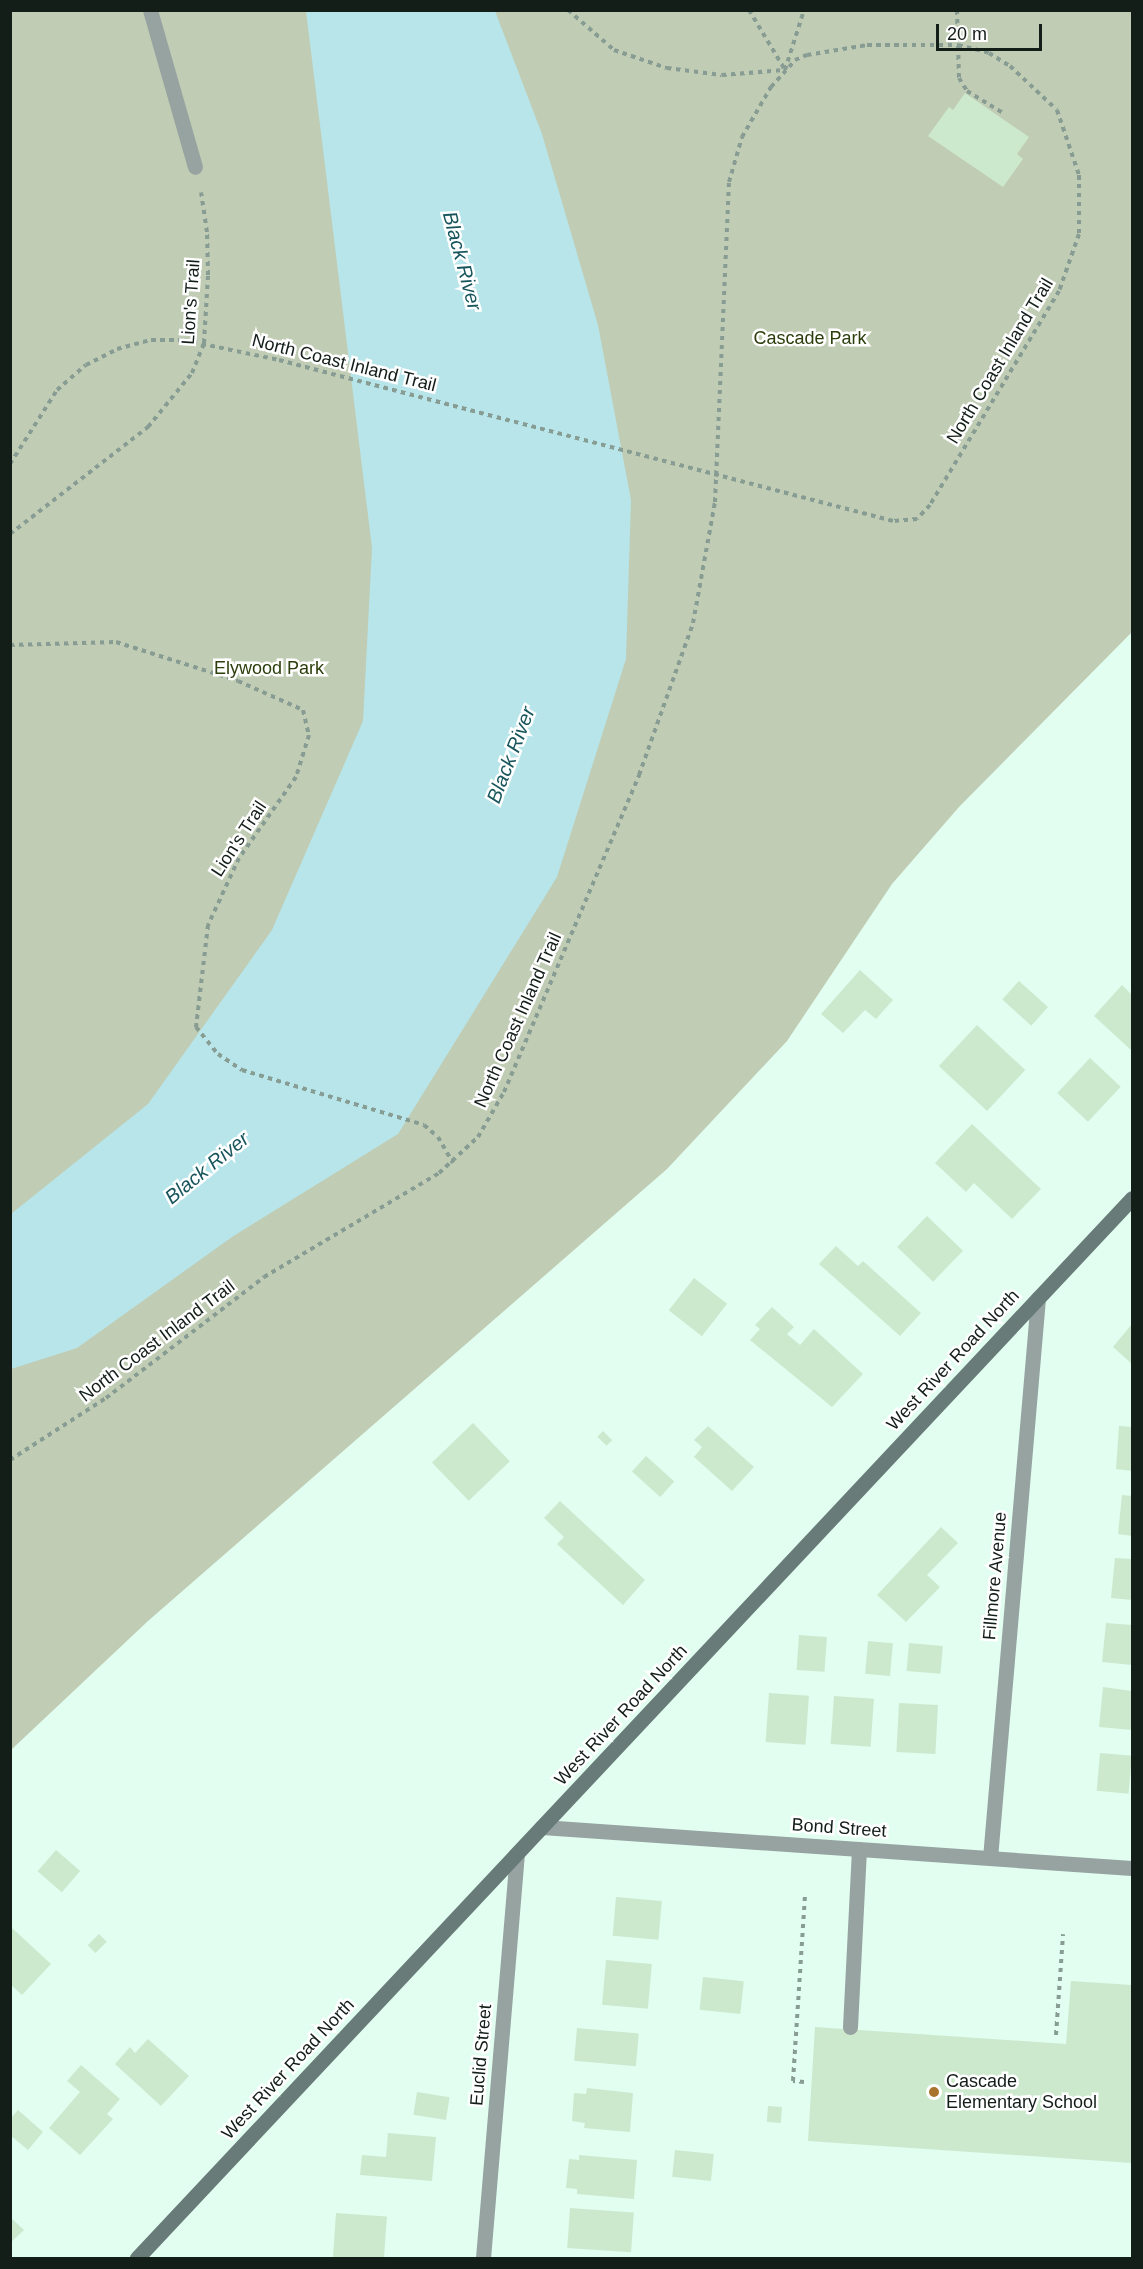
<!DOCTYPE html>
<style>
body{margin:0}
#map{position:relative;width:1143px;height:2269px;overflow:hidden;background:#e1fef1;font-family:Helvetica,sans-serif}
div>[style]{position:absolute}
.green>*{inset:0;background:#c0ccb3}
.water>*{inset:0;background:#b7e5ea}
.building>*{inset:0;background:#cce9ce;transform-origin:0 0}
.path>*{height:4px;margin-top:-2px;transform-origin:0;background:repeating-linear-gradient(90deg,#879c92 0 4.5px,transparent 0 9px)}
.lane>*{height:15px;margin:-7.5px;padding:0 7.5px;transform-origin:7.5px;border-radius:7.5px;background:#96a3a1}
.street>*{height:15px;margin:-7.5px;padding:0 7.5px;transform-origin:7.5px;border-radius:7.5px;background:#96a3a1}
.secondary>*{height:15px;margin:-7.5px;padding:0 7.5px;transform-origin:7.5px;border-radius:7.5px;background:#687b78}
.path-bridge>*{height:4px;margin-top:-2px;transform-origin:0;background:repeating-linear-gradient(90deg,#879c92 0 4.5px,transparent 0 9px)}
.dots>*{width:16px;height:16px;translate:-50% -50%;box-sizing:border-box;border:3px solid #fff;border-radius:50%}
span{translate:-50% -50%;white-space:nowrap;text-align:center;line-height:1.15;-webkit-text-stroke:5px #fff;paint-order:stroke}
.street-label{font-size:18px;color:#131e19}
.park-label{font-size:18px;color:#2b3e0b}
.poi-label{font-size:18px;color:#131e19}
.left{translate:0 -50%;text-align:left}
.water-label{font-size:20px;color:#17555c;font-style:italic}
.frame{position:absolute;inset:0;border:12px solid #131e19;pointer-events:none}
.scale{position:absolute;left:936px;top:24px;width:106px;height:27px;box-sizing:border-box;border:3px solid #131e19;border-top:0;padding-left:8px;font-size:18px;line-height:21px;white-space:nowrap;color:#131e19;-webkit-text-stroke:4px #fff;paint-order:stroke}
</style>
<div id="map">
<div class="green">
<i style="clip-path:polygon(11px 11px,1132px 11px,1132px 632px,959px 807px,892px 884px,787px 1041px,667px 1169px,148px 1621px,11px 1750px)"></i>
</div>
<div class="water">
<i style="clip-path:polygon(306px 11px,495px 11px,542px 134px,598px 325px,631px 500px,626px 659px,557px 877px,398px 1134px,232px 1237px,77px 1348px,11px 1369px,11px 1214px,148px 1104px,272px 930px,363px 721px,372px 548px)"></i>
</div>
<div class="building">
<i style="clip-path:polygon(965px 93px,1029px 137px,1017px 154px,1023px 159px,1003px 187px,928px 136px,949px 107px,953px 110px)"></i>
<i style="clip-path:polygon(860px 970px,893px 1000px,876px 1019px,865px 1010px,843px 1033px,821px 1014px)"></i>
<i style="left:1019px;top:981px;width:39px;height:25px;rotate:42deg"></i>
<i style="clip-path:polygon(1122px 985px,1132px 995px,1132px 1051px,1094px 1016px)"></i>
<i style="left:977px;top:1025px;width:66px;height:56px;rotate:43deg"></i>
<i style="left:1090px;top:1058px;width:42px;height:48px;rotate:43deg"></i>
<i style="clip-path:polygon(972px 1124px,1041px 1189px,1012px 1219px,974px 1183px,966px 1192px,935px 1163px)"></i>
<i style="left:927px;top:1216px;width:50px;height:43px;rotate:44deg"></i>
<i style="clip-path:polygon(836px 1246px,858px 1266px,863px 1261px,921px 1313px,900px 1336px,819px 1264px)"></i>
<i style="left:694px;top:1278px;width:42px;height:41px;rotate:38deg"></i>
<i style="clip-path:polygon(772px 1307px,794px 1327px,787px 1334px,800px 1345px,814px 1329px,863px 1374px,832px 1407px,750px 1340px,760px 1329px,755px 1325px)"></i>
<i style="clip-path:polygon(1132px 1324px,1132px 1364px,1113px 1347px)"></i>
<i style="left:473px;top:1423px;width:53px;height:57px;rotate:46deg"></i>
<i style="clip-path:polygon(708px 1426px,754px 1467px,732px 1491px,694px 1457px,702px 1447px,694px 1440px)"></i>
<i style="clip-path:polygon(1119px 1426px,1132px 1427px,1132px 1471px,1116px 1469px)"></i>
<i style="left:603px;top:1431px;width:13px;height:8px;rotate:45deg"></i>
<i style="left:646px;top:1456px;width:38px;height:21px;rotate:42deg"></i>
<i style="clip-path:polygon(1122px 1495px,1132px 1496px,1132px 1536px,1118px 1534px)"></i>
<i style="clip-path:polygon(560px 1501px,645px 1580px,623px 1605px,557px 1544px,564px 1537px,544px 1518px)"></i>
<i style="clip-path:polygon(941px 1527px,958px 1543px,927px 1575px,940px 1587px,906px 1622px,877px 1595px)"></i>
<i style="clip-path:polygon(1115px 1558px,1132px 1559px,1132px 1600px,1111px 1598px)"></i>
<i style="clip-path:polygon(1106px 1623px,1132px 1625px,1132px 1665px,1102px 1662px)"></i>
<i style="left:799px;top:1635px;width:28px;height:35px;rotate:4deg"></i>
<i style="left:868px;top:1641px;width:25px;height:33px;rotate:5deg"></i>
<i style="left:909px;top:1643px;width:34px;height:28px;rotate:5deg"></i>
<i style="clip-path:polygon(1103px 1687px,1132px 1691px,1132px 1730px,1099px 1727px)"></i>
<i style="left:769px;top:1693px;width:40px;height:49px;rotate:4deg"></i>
<i style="left:834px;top:1696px;width:40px;height:48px;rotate:4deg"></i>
<i style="left:899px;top:1703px;width:39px;height:49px;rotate:3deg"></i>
<i style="left:1100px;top:1753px;width:32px;height:38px;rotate:5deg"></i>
<i style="left:56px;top:1850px;width:32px;height:28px;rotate:41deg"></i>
<i style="left:616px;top:1897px;width:46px;height:39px;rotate:5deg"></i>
<i style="clip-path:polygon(12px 1928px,51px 1964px,22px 1995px,10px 1984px)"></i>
<i style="left:99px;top:1934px;width:11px;height:16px;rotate:45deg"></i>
<i style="left:606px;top:1960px;width:46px;height:45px;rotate:5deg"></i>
<i style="left:703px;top:1977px;width:41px;height:33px;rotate:6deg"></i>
<i style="clip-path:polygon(1071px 1981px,1132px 1985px,1132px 2163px,808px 2141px,815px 2027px,1066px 2044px)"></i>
<i style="left:577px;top:2028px;width:62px;height:33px;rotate:5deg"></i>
<i style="clip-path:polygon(148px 2039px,189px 2076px,161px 2106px,115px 2064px,130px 2047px,135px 2053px)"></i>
<i style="clip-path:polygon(81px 2065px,120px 2099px,107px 2114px,113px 2119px,80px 2155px,49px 2128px,80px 2092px,67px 2081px)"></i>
<i style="clip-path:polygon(587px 2088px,633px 2093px,630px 2132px,584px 2128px,585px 2123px,572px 2121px,574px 2093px,586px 2094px)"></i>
<i style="left:417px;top:2092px;width:33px;height:23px;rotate:9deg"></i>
<i style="left:768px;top:2106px;width:14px;height:16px;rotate:4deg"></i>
<i style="clip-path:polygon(18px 2110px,43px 2132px,28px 2150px,10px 2135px,10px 2119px)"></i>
<i style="clip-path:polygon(388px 2133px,436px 2137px,432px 2181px,360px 2175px,362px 2155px,386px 2157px)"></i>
<i style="left:675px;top:2150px;width:39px;height:27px;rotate:6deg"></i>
<i style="clip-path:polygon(579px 2155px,637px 2160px,634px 2199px,577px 2194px,577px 2189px,566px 2188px,569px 2159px,579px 2160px)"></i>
<i style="left:570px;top:2208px;width:64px;height:40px;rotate:4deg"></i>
<i style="left:336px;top:2213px;width:51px;height:45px;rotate:4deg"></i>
<i style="clip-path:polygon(10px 2217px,24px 2230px,10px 2243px)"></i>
</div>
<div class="path">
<i style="left:568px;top:10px;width:61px;rotate:41deg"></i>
<i style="left:614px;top:50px;width:56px;rotate:18.8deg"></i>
<i style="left:667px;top:68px;width:55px;rotate:7.3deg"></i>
<i style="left:722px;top:75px;width:62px;rotate:-4.6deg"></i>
<i style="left:749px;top:10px;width:70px;rotate:59deg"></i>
<i style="left:957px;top:10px;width:68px;rotate:88.3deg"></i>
<i style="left:959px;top:78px;width:15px;rotate:58deg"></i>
<i style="left:967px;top:91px;width:42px;rotate:31.4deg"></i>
<i style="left:785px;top:70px;width:63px;rotate:-72.4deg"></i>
<i style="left:10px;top:464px;width:88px;rotate:-57.6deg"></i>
<i style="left:57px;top:390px;width:38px;rotate:-41deg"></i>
<i style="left:86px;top:365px;width:35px;rotate:-27deg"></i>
<i style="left:117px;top:349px;width:35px;rotate:-15deg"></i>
<i style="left:151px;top:340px;width:33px"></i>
<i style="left:184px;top:340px;width:97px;rotate:11.9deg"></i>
<i style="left:10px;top:534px;width:175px;rotate:-37.8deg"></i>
<i style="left:148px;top:427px;width:70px;rotate:-50.8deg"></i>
<i style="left:192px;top:373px;width:32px;rotate:-68deg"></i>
<i style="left:204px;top:343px;width:68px;rotate:-86.6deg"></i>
<i style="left:208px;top:275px;width:43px;rotate:-91.3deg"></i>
<i style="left:207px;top:232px;width:40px;rotate:-98.5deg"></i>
<i style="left:10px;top:645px;width:106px;rotate:-1.6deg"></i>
<i style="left:116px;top:642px;width:128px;rotate:17.7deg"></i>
<i style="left:238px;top:681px;width:71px;rotate:24deg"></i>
<i style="left:303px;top:710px;width:26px;rotate:77deg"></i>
<i style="left:309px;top:735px;width:44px;rotate:107.2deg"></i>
<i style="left:296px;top:777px;width:99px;rotate:125.1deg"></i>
<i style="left:239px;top:858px;width:74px;rotate:114.8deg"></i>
<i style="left:208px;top:925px;width:103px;rotate:96.7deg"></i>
<i style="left:196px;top:1027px;width:35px;rotate:51deg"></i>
<i style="left:218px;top:1054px;width:29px;rotate:34deg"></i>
<i style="left:242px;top:1070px;width:190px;rotate:16.8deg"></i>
<i style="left:424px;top:1125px;width:18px;rotate:41deg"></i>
<i style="left:438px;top:1137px;width:30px;rotate:60deg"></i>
<i style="left:10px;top:1460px;width:114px;rotate:-32.9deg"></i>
<i style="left:106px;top:1398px;width:199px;rotate:-37.4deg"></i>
<i style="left:264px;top:1277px;width:204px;rotate:-30.7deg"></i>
<i style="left:439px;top:1173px;width:53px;rotate:-42.7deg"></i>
<i style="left:478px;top:1137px;width:52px;rotate:-60deg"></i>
<i style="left:504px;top:1092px;width:345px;rotate:-66.9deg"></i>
<i style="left:639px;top:775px;width:161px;rotate:-70.4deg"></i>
<i style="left:693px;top:623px;width:123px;rotate:-79.7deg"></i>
<i style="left:715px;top:502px;width:320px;rotate:-87.5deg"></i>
<i style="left:729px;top:182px;width:47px;rotate:-73.9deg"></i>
<i style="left:742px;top:137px;width:58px;rotate:-59.9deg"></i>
<i style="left:771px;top:87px;width:36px;rotate:-48deg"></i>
<i style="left:795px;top:60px;width:13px;rotate:-23deg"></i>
<i style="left:807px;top:55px;width:61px;rotate:-9.5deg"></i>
<i style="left:867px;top:45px;width:91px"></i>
<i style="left:958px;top:45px;width:32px;rotate:14deg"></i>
<i style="left:989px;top:53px;width:25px;rotate:32deg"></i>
<i style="left:1010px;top:66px;width:64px;rotate:43.1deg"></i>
<i style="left:1057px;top:110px;width:69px;rotate:71.3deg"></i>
<i style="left:1079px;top:175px;width:59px;rotate:90deg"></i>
<i style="left:1079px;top:234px;width:60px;rotate:109.3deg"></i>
<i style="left:1059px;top:291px;width:250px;rotate:121.1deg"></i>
<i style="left:930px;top:505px;width:19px;rotate:133deg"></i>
<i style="left:917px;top:519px;width:24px;rotate:175deg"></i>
<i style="left:1056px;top:2035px;width:101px;rotate:-86deg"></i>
<i style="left:804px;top:2082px;width:11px;rotate:-175deg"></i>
<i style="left:793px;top:2081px;width:188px;rotate:-86.3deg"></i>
</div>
<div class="lane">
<i style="left:850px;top:2027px;width:178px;rotate:-87.1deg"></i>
</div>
<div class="street">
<i style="left:150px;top:10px;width:163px;rotate:74deg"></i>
<i style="left:542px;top:1827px;width:591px;rotate:3.98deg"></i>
<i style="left:990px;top:1858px;width:562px;rotate:-85.1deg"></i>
<i style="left:483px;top:2258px;width:405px;rotate:-85.2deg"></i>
</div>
<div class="secondary">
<i style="left:137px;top:2258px;width:1454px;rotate:-46.81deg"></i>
</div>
<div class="path-bridge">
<i style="left:279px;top:360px;width:635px;rotate:14.69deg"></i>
</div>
<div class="dots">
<i style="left:934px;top:2092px;background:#a8732d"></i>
</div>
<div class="street-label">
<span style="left:191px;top:302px;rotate:-86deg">Lion's Trail</span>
<span style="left:1000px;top:361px;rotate:-59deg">North Coast Inland Trail</span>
<span style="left:344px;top:363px;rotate:14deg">North Coast Inland Trail</span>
<span style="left:239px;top:839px;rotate:-57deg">Lion's Trail</span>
<span style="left:518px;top:1020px;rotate:-66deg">North Coast Inland Trail</span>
<span style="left:157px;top:1341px;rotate:-37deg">North Coast Inland Trail</span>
<span style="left:953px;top:1360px;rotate:-47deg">West River Road North</span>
<span style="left:995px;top:1576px;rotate:-85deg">Fillmore Avenue</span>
<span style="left:621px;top:1715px;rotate:-47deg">West River Road North</span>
<span style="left:839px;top:1828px;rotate:4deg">Bond Street</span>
<span style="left:481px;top:2055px;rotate:-85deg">Euclid Street</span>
<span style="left:288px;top:2069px;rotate:-47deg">West River Road North</span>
</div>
<div class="park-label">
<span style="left:810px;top:338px">Cascade Park</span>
<span style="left:269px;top:668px">Elywood Park</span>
</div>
<div class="poi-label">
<span class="left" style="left:946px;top:2092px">Cascade<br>Elementary School</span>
</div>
<div class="water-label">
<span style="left:462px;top:261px;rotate:75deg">Black River</span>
<span style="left:511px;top:755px;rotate:-69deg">Black River</span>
<span style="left:207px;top:1168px;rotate:-39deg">Black River</span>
</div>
<div class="frame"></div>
<div class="scale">20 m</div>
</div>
